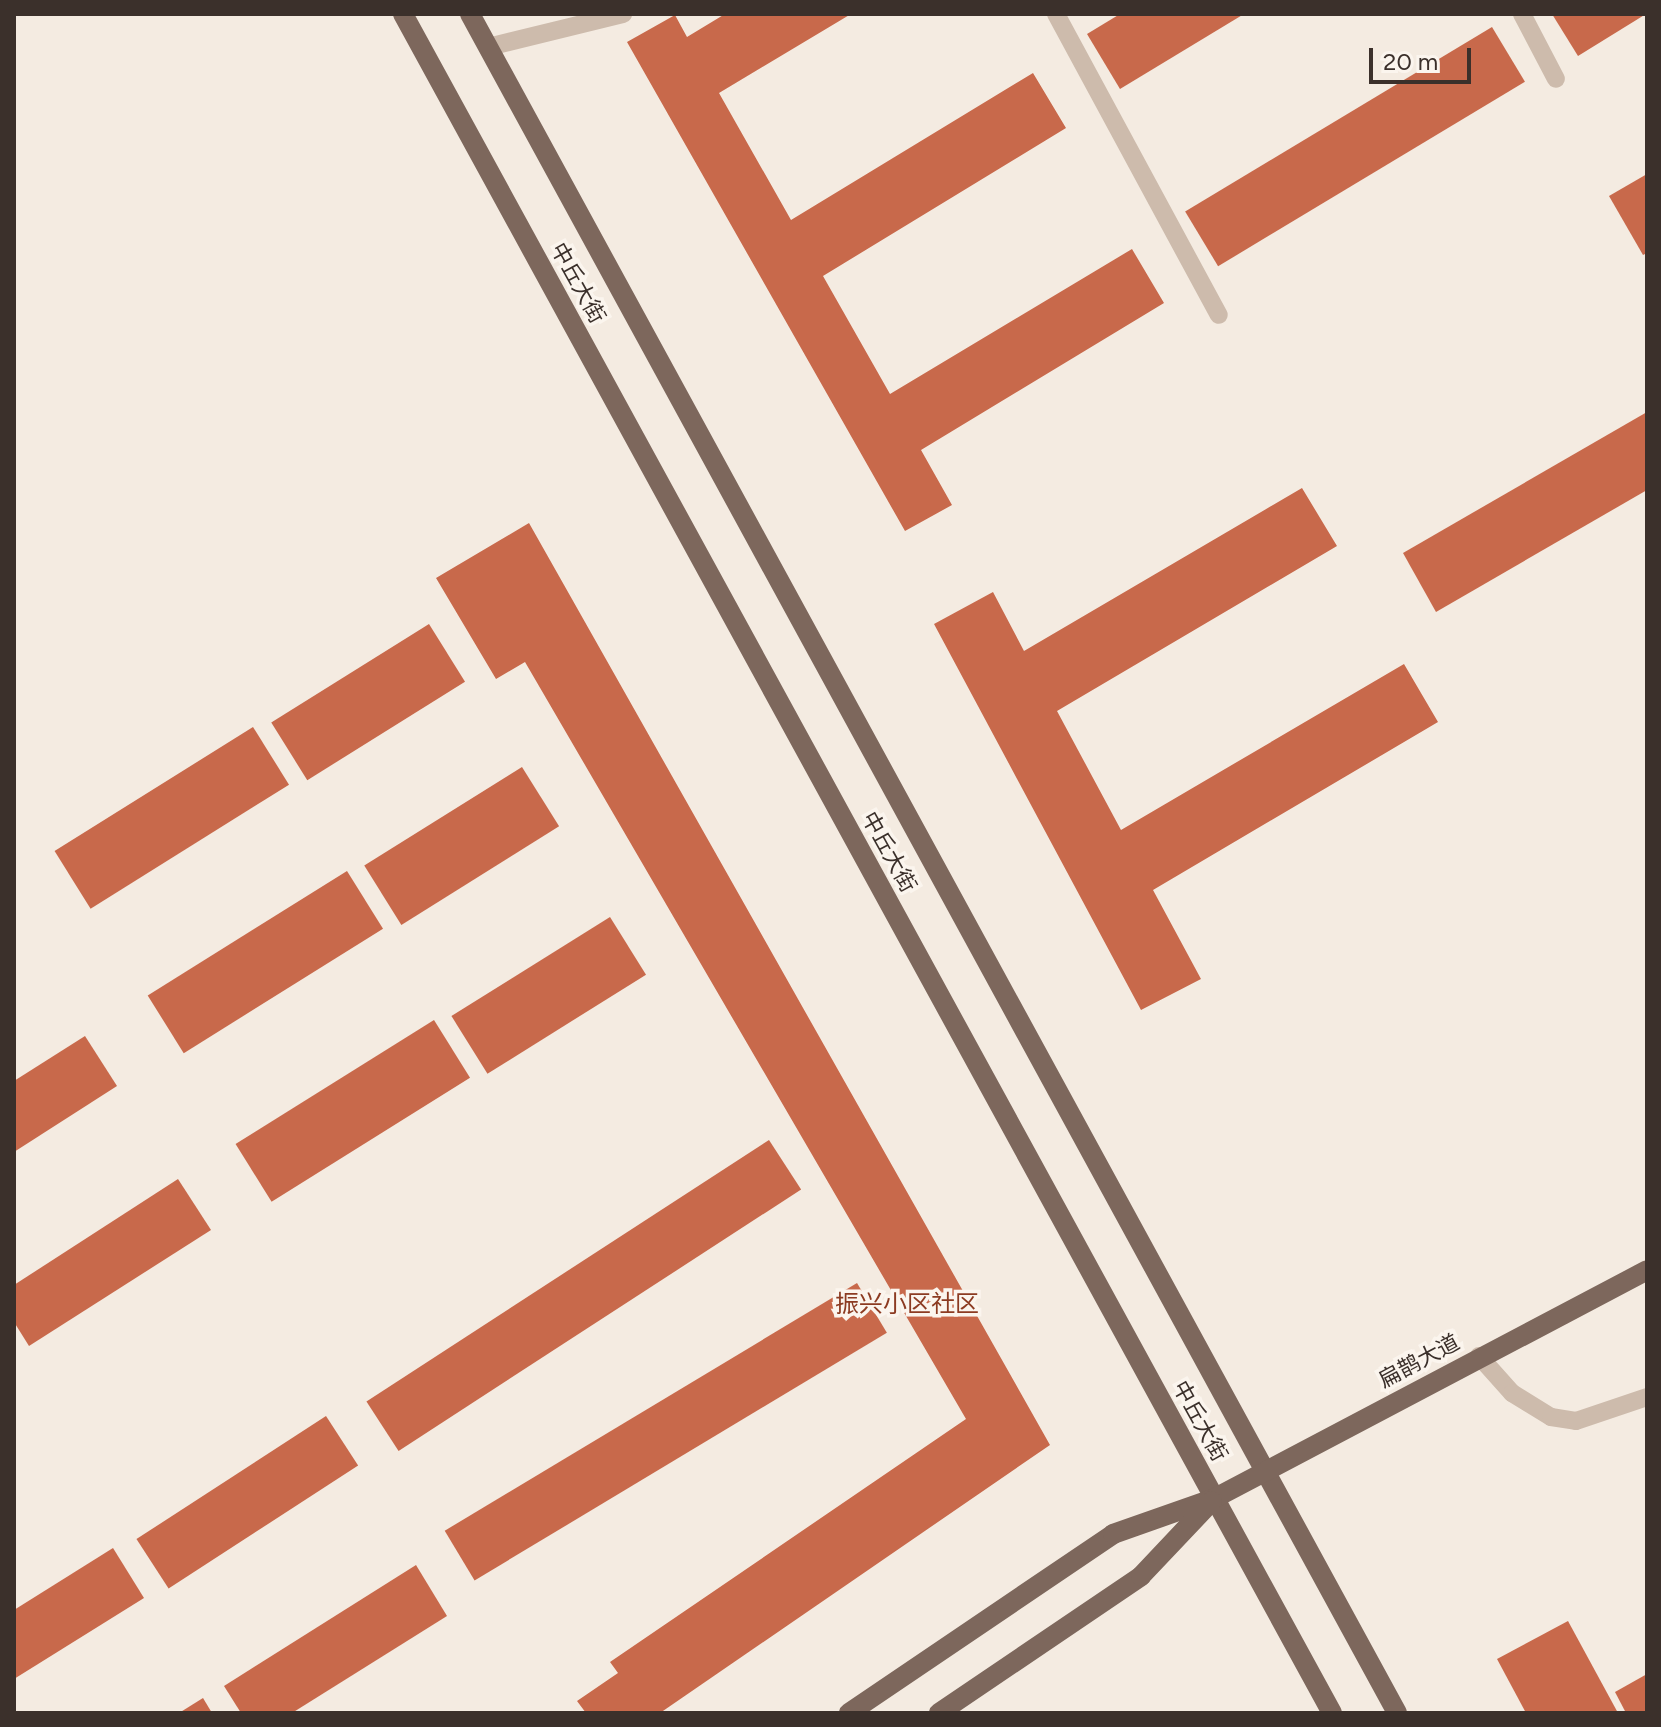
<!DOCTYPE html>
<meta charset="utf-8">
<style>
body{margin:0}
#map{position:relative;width:1661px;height:1727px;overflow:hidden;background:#f4ebe1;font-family:Figtree,"Noto Sans SC",sans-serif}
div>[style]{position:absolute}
.building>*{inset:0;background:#c8694b;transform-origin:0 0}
.lane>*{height:18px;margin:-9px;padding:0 9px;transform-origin:9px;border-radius:9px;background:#cdbbac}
.primary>*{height:20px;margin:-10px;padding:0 10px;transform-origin:10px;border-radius:10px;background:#7d675c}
span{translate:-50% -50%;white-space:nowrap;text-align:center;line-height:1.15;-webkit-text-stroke:7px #fbf5ee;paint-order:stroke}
.street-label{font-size:22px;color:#3b302b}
.neighbourhood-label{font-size:24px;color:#8c3b22}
.frame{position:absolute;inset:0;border:16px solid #3b302b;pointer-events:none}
.scale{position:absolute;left:1369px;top:48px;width:102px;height:36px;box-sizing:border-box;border:4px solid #3b302b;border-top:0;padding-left:10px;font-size:24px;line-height:28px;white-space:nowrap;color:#3b302b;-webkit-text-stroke:6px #fbf5ee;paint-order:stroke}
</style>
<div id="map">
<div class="building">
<i style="clip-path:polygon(725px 14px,851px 14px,719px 93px,791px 220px,1033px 73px,1066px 128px,823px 276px,890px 394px,1132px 249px,1164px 303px,921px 450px,952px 505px,905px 531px,627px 42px,675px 15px,687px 37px)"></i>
<i style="clip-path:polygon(1120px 14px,1244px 14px,1120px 89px,1087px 34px)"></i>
<i style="clip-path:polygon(1552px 14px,1646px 14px,1578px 56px)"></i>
<i style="left:1492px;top:27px;width:64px;height:358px;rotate:59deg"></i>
<i style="clip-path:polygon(1647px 174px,1647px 253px,1643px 255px,1609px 196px)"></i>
<i style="clip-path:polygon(1647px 412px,1647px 490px,1436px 612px,1403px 553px)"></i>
<i style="clip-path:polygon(1302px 488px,1337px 546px,1057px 711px,1121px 830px,1404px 664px,1438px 722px,1153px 890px,1201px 979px,1141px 1010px,934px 624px,993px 592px,1024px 651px)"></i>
<i style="clip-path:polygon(529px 523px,1050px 1445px,660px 1713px,586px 1713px,577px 1701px,618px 1673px,610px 1662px,966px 1419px,525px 662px,496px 679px,436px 578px)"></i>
<i style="left:429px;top:624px;width:68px;height:186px;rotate:58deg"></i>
<i style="left:253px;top:727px;width:68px;height:234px;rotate:58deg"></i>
<i style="left:522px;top:767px;width:70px;height:186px;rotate:58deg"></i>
<i style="left:347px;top:871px;width:68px;height:235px;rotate:58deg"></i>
<i style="left:610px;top:917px;width:68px;height:187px;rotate:58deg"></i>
<i style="left:434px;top:1020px;width:68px;height:234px;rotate:58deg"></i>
<i style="clip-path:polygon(85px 1036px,117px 1086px,14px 1152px,14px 1081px)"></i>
<i style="left:769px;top:1140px;width:59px;height:480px;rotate:57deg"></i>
<i style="clip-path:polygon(178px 1179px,211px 1230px,29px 1346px,14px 1322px,14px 1285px)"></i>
<i style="left:857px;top:1283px;width:58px;height:481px;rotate:59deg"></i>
<i style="left:326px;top:1416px;width:59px;height:226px;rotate:57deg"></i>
<i style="clip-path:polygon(113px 1548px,144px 1598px,14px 1679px,14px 1610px)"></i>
<i style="clip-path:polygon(416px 1565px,447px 1616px,292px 1713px,241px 1713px,224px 1686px)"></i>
<i style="clip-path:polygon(1568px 1621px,1618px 1713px,1526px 1713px,1497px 1659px)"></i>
<i style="clip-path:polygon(1647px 1674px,1647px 1713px,1626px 1713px,1615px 1692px)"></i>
<i style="clip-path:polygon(203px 1698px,212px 1713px,179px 1713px)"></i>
</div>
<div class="lane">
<i style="left:1056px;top:14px;width:342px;rotate:61.6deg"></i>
<i style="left:1522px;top:14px;width:73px;rotate:62.4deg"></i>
<i style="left:488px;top:47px;width:139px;rotate:-13.7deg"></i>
<i style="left:1479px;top:1356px;width:50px;rotate:48.3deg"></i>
<i style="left:1512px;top:1393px;width:46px;rotate:31.6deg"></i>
<i style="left:1551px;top:1417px;width:25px;rotate:9deg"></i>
<i style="left:1576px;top:1421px;width:75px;rotate:-18.7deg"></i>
</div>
<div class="primary">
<i style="left:403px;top:14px;width:1936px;rotate:61.33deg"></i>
<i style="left:470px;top:14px;width:1935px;rotate:61.38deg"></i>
<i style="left:849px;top:1713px;width:319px;rotate:-34.1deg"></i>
<i style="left:1113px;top:1534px;width:108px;rotate:-19.4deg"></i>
<i style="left:1215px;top:1498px;width:488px;rotate:-27.8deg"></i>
<i style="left:939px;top:1713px;width:244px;rotate:-34.1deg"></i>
<i style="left:1141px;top:1576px;width:103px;rotate:-46.6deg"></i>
</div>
<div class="street-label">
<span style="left:578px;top:283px;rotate:61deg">中丘大街</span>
<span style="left:889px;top:852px;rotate:61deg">中丘大街</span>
<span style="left:1419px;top:1361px;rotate:-28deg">扁鹊大道</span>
<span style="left:1200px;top:1421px;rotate:61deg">中丘大街</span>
</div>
<div class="neighbourhood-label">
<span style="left:907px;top:1304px">振兴小区社区</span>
</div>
<div class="frame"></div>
<div class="scale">20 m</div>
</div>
